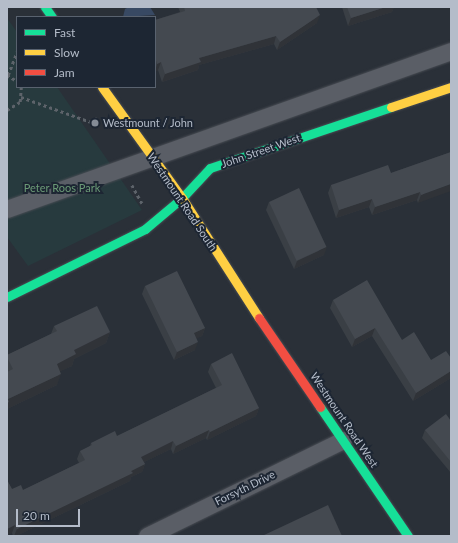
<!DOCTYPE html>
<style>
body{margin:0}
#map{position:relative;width:458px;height:543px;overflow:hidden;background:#2a3038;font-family:Lato,sans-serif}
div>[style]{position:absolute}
.green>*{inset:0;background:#273a3e}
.water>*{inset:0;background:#384963}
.path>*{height:2.5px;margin-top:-1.25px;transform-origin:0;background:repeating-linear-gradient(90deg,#5d636a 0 3px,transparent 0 6px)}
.roads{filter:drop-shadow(0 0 1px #484c53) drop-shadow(0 0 1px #484c53)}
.street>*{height:17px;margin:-8.5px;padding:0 8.5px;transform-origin:8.5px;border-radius:8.5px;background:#5a5e66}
.fast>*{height:9px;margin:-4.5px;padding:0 4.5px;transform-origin:4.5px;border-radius:4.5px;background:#16e098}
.slow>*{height:9px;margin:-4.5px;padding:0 4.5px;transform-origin:4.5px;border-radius:4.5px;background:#ffcf43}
.jam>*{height:9px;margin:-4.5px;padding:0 4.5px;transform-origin:4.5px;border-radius:4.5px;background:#f24e42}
.wall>*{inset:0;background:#3a3f45}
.shaded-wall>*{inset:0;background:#303338}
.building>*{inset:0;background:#444950;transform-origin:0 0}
.dots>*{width:11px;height:11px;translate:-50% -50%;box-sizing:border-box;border:2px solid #1d2633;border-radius:50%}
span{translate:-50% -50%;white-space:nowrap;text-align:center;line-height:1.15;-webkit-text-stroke:4px #1d2633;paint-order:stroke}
.poi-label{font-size:11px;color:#b4bcc9}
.left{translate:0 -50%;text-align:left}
.street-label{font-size:11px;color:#b4bcc9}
.park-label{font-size:11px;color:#6b9a76}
.frame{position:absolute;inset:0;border:8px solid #b4bcc9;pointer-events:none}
.legend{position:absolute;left:16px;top:16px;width:140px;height:72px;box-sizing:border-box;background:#1d2633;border:1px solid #59626f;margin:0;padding:5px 7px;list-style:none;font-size:12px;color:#b4bcc9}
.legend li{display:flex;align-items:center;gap:8px;height:20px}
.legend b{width:20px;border:1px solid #59626f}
.scale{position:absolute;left:16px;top:509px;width:64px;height:18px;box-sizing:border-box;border:2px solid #b4bcc9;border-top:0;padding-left:5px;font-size:12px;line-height:14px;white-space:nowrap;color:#b4bcc9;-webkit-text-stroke:3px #1d2633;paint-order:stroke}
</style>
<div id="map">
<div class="green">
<i style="clip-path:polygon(7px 18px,17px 32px,17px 87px,57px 87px,142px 210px,28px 266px,7px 237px)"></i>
</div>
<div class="water">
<i style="clip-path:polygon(129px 7px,150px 7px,155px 15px,123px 17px,125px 9px)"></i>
</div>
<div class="path">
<i style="left:7px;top:75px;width:12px;rotate:31deg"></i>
<i style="left:8px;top:75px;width:25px;rotate:-69deg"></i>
<i style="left:21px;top:97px;width:74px;rotate:19.7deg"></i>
<i style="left:91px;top:122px;width:7px;rotate:-34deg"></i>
<i style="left:7px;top:110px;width:15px;rotate:-32deg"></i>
<i style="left:20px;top:102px;width:15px;rotate:-86deg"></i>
<i style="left:132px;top:185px;width:21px;rotate:61deg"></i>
</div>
<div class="roads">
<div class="street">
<i style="left:7px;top:209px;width:471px;rotate:-19.6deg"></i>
<i style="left:147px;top:536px;width:218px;rotate:-26.1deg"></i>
</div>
<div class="fast">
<i style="left:45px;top:7px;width:12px;rotate:55deg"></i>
<i style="left:7px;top:297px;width:154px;rotate:-26.2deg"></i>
<i style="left:145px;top:229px;width:48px;rotate:-40deg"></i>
<i style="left:182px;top:198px;width:41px;rotate:-47deg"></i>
<i style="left:210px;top:168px;width:191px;rotate:-18.6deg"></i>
<i style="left:320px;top:407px;width:156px;rotate:55.7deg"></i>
</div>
<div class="slow">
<i style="left:102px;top:87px;width:137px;rotate:54.2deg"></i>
<i style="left:182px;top:198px;width:143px;rotate:57.3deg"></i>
<i style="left:391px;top:107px;width:63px;rotate:-18.4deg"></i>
</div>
<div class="jam">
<i style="left:259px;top:318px;width:108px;rotate:55.6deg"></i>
</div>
</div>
<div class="wall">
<i style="clip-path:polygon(178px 7px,316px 7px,317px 23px,277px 50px,274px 44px,199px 65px,198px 70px,162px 82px,158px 70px,155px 72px,155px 20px,180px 12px)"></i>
<i style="clip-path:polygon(342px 7px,394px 7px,392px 12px,348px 26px)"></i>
<i style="clip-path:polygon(451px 152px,418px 203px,417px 200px,372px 215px,369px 207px,336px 218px,328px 193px,331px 185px,391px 173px)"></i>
<i style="clip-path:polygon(269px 202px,324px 255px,294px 269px,266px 210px)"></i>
<i style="clip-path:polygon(145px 286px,205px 328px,202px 336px,196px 338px,195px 350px,174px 360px,142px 294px)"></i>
<i style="clip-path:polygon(333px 300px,402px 340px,431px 360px,451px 358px,451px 378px,413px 401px,372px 336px,352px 347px,330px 308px)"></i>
<i style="clip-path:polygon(54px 326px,110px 332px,106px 343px,74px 359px,72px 366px,60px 371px,57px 385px,7px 409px,7px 355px,51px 334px)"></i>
<i style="clip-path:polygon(211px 364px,259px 408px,256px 416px,207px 440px,206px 438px,173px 454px,171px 449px,144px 462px,145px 464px,142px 472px,131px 477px,130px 481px,16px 536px,13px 536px,12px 533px,7px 535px,7px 480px,12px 489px,23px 490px,79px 463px,77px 459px,80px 451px,90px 446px,91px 443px,117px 436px,216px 388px,208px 372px)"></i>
<i style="clip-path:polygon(451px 421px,451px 473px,422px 438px,425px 430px)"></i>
</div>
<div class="shaded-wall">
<i style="clip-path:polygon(386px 7px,394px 7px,392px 12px,348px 26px,351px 18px)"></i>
<i style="clip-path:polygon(320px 15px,317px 23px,277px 50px,280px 42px)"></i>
<i style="clip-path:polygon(276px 36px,274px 44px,199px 65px,198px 70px,162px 82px,165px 74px,199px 58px)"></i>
<i style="clip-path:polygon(161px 62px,158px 70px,155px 72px,157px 64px)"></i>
<i style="clip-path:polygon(451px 184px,451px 191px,418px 203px,421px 195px)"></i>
<i style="clip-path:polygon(420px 192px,417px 200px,372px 215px,375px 207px)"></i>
<i style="clip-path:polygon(372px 199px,369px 207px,336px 218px,339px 210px)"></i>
<i style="clip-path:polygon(327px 247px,324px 255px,294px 269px,297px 261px)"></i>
<i style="clip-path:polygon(205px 328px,202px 336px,191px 341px,194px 333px)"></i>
<i style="clip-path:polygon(375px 328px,372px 336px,352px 347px,355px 339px)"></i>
<i style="clip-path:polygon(110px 332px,106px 343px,74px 359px,72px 366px,52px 375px,57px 364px,74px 350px)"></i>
<i style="clip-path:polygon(198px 342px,195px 350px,174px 360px,177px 352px)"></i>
<i style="clip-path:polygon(451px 371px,451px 378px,413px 401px,416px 393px)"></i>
<i style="clip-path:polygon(61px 374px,57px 385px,7px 409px,7px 402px,8px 399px)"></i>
<i style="clip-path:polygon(259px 408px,256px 416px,207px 440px,210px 432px)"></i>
<i style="clip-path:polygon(209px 430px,206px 438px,173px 454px,176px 446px)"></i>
<i style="clip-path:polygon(173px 441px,171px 449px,138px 465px,141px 457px)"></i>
<i style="clip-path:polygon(145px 464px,142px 472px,131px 477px,130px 481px,16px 536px,14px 536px,17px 529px)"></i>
<i style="clip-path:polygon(15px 525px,12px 533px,7px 535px,7px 529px)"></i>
</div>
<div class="building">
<i style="clip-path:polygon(184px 7px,316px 7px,320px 15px,280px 42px,276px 36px,199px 58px,201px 62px,165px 74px,161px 62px,157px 64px,155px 57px,155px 20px,185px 11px)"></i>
<i style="clip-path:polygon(347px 7px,386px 7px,351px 18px)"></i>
<i style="clip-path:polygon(451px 152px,451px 184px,421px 195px,420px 192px,375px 207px,372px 199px,339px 210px,331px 185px,388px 165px,391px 173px)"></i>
<i style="left:299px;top:188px;width:65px;height:33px;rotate:65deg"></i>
<i style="clip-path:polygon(177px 271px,205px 328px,194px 333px,198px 342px,177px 352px,145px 286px)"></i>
<i style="clip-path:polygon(367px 280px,402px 340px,414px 332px,431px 360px,446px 351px,451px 358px,451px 371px,416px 393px,375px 328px,355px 339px,333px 300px)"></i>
<i style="clip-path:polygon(97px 306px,110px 332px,74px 350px,76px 354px,57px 364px,61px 374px,8px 399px,9px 402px,7px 403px,7px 372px,13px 369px,7px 357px,7px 355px,57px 331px,54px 326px)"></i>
<i style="clip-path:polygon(232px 353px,259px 408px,210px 432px,209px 430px,176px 446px,173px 441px,141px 457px,145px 464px,131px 471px,133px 473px,17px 529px,15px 525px,7px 529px,7px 480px,12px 489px,21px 485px,23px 490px,85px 460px,80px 451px,92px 445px,91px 443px,115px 431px,117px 436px,222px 385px,211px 364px)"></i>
<i style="clip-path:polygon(446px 414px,451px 421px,451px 462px,425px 430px)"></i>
<i style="clip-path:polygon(328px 505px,342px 536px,262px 536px)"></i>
</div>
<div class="dots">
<i style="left:95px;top:123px;background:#848b96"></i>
</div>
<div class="poi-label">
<span class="left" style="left:103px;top:123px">Westmount / John</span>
</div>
<div class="street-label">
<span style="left:261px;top:151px;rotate:-19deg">John Street West</span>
<span style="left:182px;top:202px;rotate:56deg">Westmount Road South</span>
<span style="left:344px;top:420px;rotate:56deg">Westmount Road West</span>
<span style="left:245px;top:488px;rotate:-26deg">Forsyth Drive</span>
</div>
<div class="park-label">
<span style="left:62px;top:188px">Peter Roos Park</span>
</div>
<div class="frame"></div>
<ul class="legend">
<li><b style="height:5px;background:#16e098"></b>Fast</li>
<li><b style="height:5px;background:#ffcf43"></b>Slow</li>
<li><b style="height:5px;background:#f24e42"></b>Jam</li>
</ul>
<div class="scale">20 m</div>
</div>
